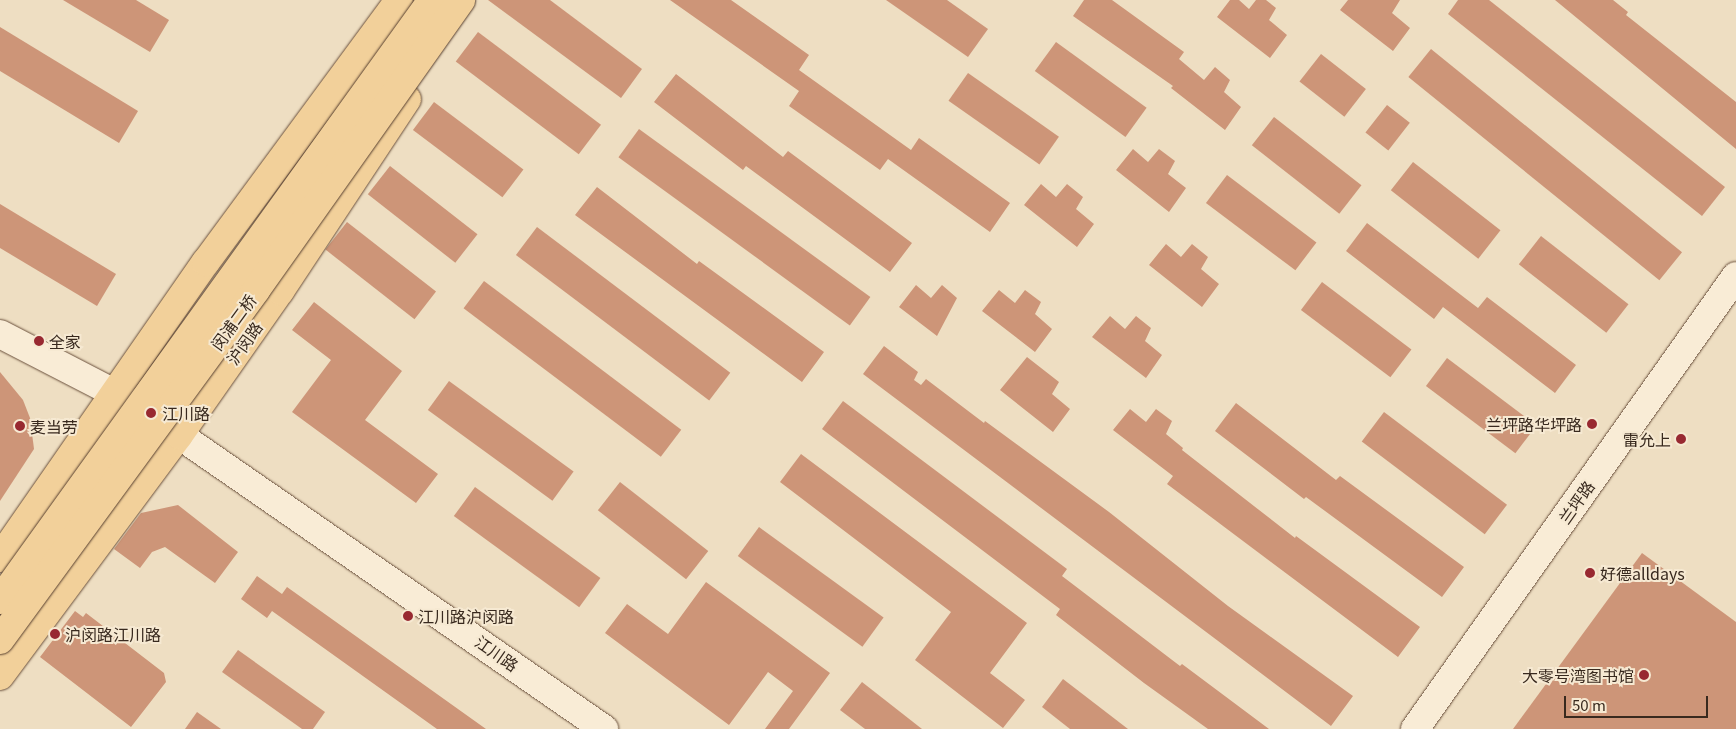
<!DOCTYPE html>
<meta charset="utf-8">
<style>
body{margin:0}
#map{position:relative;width:1736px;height:729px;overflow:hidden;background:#eedec2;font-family:Georgia,"Noto Sans SC",serif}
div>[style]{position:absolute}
.building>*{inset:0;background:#cd9578;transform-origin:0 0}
.roads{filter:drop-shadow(0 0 1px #6a503c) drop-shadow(0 0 1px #6a503c)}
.secondary>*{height:28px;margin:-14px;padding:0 14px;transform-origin:14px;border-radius:14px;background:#f9ecd6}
.primary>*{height:28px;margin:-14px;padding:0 14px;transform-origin:14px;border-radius:14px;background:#f2d09a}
.rail>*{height:4px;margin-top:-2px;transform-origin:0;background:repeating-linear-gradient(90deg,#38291e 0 9px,transparent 0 18px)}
.bridges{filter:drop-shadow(0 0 1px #563e2e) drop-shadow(0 0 1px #563e2e)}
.primary-bridge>*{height:28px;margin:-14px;padding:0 14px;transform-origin:14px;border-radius:14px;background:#f2d09a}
.dots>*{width:14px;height:14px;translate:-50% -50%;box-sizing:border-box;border:2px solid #f6e9d2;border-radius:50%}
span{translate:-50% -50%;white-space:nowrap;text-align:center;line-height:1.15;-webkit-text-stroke:4px #f6e9d2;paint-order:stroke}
.street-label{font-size:16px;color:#38291e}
.poi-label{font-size:16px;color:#38291e}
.left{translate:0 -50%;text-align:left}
.right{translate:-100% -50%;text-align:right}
.scale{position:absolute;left:1564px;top:696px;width:144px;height:22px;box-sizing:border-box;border:2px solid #38291e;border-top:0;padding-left:6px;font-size:15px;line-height:18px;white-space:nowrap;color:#38291e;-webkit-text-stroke:4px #f6e9d2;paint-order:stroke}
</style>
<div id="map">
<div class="building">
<i style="clip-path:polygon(63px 0,136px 0,169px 20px,150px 52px)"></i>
<i style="clip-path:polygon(488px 0,550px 0,642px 69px,621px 98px)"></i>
<i style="clip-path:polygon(670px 0,731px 0,809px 55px,799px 70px,911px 150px,919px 138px,1010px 203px,990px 232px,888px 159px,880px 170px,789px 106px,799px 91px)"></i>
<i style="clip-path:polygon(886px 0,947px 0,988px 29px,968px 57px)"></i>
<i style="clip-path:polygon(1084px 0,1112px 0,1184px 52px,1179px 59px,1204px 80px,1215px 67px,1230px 80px,1224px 92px,1241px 107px,1225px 130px,1171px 88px,1173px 86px,1073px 16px)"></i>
<i style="clip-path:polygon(1230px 0,1239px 0,1249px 9px,1256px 0,1266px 0,1276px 8px,1269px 20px,1287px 35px,1270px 58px,1217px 17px)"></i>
<i style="clip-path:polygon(1348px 0,1400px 0,1392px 13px,1410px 28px,1393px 51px,1340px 10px)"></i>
<i style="clip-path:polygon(1458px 0,1489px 0,1725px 187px,1702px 216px,1448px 14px)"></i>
<i style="clip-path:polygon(1555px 0,1613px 0,1628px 12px,1626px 15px,1736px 102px,1736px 149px)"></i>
<i style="clip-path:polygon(0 27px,138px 111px,119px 143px,0 71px)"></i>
<i style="left:478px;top:32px;width:154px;height:37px;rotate:37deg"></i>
<i style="left:1056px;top:42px;width:112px;height:36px;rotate:36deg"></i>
<i style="left:1431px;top:49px;width:323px;height:36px;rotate:39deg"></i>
<i style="left:1321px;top:54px;width:57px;height:35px;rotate:38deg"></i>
<i style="left:968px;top:73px;width:111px;height:34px;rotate:35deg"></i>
<i style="clip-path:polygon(676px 74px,783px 157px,788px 151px,912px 243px,890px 272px,746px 166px,743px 170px,654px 102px)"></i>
<i style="left:434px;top:102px;width:112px;height:35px;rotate:37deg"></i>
<i style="left:1387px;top:105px;width:29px;height:35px;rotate:38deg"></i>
<i style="left:1274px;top:117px;width:111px;height:36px;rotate:38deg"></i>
<i style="left:639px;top:129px;width:286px;height:35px;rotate:36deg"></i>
<i style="clip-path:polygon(1133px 149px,1148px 162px,1159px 149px,1175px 161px,1168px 174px,1186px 188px,1169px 212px,1116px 170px)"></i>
<i style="left:1413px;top:162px;width:111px;height:36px;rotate:38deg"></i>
<i style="left:390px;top:166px;width:111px;height:36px;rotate:38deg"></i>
<i style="left:1227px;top:175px;width:112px;height:35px;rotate:37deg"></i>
<i style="clip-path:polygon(1041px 184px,1056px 197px,1067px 184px,1083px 197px,1076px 209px,1094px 224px,1077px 247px,1024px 205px)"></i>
<i style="clip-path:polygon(597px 187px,697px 264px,699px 261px,824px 352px,802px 382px,575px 215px)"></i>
<i style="clip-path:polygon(0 204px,116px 274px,97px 306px,0 248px)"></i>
<i style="left:347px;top:222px;width:113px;height:35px;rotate:38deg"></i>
<i style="clip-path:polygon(1367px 223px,1478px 308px,1487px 297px,1576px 365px,1555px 393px,1443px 307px,1434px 319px,1346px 251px)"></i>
<i style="left:537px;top:227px;width:242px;height:35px;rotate:37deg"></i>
<i style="left:1541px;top:236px;width:111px;height:36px;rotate:38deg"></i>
<i style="clip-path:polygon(1166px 244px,1181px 257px,1192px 244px,1208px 257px,1201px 269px,1219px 284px,1202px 307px,1149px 265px)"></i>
<i style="left:484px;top:281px;width:247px;height:34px;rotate:37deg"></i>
<i style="left:1322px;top:282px;width:112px;height:35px;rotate:37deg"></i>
<i style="clip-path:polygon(916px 285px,931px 298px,942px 285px,957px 298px,937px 336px,899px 307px)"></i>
<i style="clip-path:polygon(999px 290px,1015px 303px,1025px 290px,1041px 302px,1035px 314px,1052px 329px,1035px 352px,982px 311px)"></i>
<i style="clip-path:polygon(314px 302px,402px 371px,365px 420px,438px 474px,416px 503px,292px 412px,331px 360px,292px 330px)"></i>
<i style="clip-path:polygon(1110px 316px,1125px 329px,1136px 316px,1151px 328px,1145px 341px,1162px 355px,1146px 378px,1092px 337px)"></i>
<i style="clip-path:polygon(884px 346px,918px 372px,914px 380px,921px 385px,926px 379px,984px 423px,985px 421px,1109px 512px,1228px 606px,1353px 696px,1331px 726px,863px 374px)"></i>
<i style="clip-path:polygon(1027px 357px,1059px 382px,1052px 394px,1070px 409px,1053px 432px,1000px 390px)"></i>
<i style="left:1447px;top:358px;width:112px;height:35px;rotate:37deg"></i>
<i style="clip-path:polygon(0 372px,23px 400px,30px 418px,34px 449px,0 501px)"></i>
<i style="left:449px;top:381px;width:154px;height:36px;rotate:36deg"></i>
<i style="clip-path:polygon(843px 401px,1067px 569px,1062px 576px,1180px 666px,1182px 664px,1269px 729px,1208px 729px,1144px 683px,1056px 615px,1060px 609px,822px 429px)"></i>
<i style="clip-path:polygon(1236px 403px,1336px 480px,1340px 476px,1464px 567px,1442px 597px,1306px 497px,1304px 499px,1215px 431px)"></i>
<i style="clip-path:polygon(1130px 409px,1146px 422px,1156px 409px,1172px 421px,1166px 434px,1183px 448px,1182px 450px,1295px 538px,1296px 536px,1420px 627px,1398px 657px,1167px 484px,1173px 476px,1113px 430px)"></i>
<i style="left:1384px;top:412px;width:154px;height:37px;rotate:37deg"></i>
<i style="clip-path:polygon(801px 454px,1027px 623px,990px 673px,1025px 700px,1003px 728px,915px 660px,951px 612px,780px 482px)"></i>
<i style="left:620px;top:482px;width:112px;height:36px;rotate:38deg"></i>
<i style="left:475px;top:487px;width:155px;height:36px;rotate:36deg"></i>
<i style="clip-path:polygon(178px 505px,238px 552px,215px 583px,165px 547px,152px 552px,140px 568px,114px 549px,141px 513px)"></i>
<i style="left:759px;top:527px;width:154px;height:36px;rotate:36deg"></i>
<i style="clip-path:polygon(1642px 553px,1736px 622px,1736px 729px,1513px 729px)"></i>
<i style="clip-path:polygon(257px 576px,282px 594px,287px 587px,486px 729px,437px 729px,272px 611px,267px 618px,241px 599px)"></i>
<i style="clip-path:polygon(706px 582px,830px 673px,789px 729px,765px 729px,793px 691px,768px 672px,729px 725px,605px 633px,627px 604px,668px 634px)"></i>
<i style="clip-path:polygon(75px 611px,83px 617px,86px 613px,164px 673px,166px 682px,131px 727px,40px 657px)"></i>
<i style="clip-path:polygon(238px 650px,325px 712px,313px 729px,302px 729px,222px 672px)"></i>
<i style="clip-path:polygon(1063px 679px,1128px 729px,1070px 729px,1042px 707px)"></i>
<i style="clip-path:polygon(862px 682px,922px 729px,865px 729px,840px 710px)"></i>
<i style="clip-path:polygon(197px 712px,221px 729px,185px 729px)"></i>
</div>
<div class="roads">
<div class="secondary">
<i style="left:0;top:334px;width:131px;rotate:27.3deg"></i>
<i style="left:116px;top:394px;width:75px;rotate:33.1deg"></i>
<i style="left:179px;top:435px;width:517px;rotate:34.67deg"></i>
<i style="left:1415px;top:729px;width:555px;rotate:-54.68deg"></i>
</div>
<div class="primary">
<i style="left:0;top:558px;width:361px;rotate:-55.2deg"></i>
<i style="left:206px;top:262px;width:325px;rotate:-53.6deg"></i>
<i style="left:0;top:676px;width:300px;rotate:-53.4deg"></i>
<i style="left:179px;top:435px;width:176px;rotate:-55deg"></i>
<i style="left:280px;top:291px;width:230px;rotate:-56.5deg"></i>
</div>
</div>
<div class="rail">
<i style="left:0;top:612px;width:755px;rotate:-54.16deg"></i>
<i style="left:0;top:631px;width:779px;rotate:-54.15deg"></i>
</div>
<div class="bridges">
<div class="primary-bridge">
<i style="left:0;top:600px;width:739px;rotate:-54.25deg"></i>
<i style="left:0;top:640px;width:434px;rotate:-53.8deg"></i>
<i style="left:256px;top:290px;width:355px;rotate:-54.7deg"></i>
</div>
</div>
<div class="dots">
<i style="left:39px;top:341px;background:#982931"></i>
<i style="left:151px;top:413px;background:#982931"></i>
<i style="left:1592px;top:424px;background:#982931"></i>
<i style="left:20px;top:426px;background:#982931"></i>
<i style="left:1681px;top:439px;background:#982931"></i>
<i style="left:1590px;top:573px;background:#982931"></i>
<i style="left:408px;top:616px;background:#982931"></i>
<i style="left:55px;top:634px;background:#982931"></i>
<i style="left:1644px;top:675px;background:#982931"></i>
</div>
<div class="street-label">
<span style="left:233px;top:322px;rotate:-54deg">闵浦二桥</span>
<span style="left:244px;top:343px;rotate:-55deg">沪闵路</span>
<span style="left:1576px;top:502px;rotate:-55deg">兰坪路</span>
<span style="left:497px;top:653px;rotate:35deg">江川路</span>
</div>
<div class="poi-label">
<span class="left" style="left:49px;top:341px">全家</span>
<span class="left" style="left:162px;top:413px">江川路</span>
<span class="right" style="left:1582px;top:424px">兰坪路华坪路</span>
<span class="left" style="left:30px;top:426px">麦当劳</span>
<span class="right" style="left:1671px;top:439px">雷允上</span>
<span class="left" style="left:1600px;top:573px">好德alldays</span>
<span class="left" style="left:418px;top:616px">江川路沪闵路</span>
<span class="left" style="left:65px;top:634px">沪闵路江川路</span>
<span class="right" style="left:1634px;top:675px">大零号湾图书馆</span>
</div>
<div class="scale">50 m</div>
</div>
